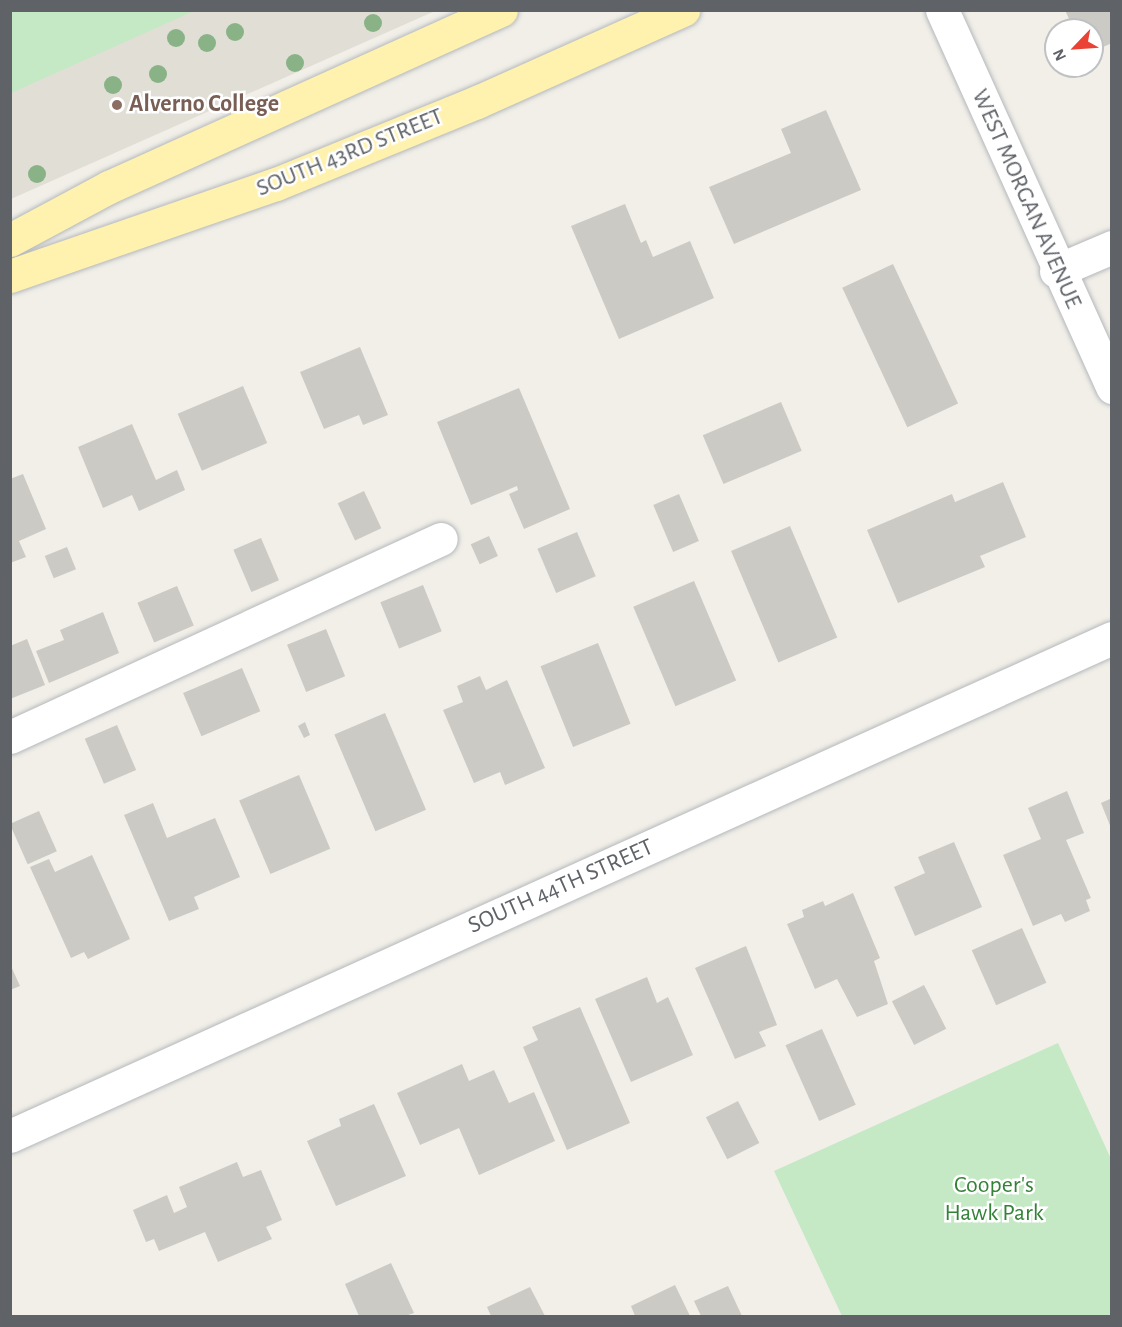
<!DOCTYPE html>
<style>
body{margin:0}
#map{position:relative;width:1122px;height:1327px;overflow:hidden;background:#f1efe8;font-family:"Alegreya Sans",sans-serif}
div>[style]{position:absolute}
.education>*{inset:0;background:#e1ded6}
.green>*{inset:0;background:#c5e8c5}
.building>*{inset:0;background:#cccac5;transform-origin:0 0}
.roads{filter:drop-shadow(0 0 2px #b5b8bc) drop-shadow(0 0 2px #b5b8bc)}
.minor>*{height:33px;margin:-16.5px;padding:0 16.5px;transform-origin:16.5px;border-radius:16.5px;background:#fff}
.major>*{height:33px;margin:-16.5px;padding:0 16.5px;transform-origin:16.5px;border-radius:16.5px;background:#fff2af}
.trees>*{width:18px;height:18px;margin:-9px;border-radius:50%;background:#89b387}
.dots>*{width:16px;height:16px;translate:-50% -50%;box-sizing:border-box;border:3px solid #fff;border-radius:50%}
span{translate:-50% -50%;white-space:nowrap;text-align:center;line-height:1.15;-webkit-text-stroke:5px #fff;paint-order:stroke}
.education-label{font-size:24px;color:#785e54;font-weight:700}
.left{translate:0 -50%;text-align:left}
.street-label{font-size:24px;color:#5f6368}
.park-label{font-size:24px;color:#348238}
.frame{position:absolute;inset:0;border:12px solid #5f6368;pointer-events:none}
.north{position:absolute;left:1044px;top:18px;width:60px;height:60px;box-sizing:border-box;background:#fff;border:2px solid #bfc1c3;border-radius:50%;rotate:245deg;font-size:16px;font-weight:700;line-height:24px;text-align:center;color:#5f6368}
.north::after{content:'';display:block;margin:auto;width:21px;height:27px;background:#ea4335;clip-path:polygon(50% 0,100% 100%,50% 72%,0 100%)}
</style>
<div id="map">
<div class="education">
<i style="clip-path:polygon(11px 11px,435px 11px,11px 199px)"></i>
</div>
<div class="green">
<i style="clip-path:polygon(11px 10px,194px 10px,194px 11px,11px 93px)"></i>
<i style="clip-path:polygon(1058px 1043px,1111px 1159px,1111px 1316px,842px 1316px,774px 1171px)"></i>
</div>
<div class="building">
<i style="clip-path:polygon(1065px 10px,1112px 10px,1112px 43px,1092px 52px,1092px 30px,1074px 30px)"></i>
<i style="clip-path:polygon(826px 110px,861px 190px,734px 244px,709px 187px,791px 153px,781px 129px)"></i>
<i style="clip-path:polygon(625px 204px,641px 243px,646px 240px,653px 257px,690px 241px,714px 298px,619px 339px,571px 226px)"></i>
<i style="left:893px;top:264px;width:154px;height:56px;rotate:65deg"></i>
<i style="clip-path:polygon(360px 347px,388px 415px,363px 425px,359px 415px,324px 429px,300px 372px)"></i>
<i style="left:243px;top:386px;width:62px;height:71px;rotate:67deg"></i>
<i style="clip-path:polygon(519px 388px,570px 509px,524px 529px,509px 494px,518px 490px,517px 486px,471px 505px,437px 422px)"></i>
<i style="left:781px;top:402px;width:53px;height:85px;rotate:67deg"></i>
<i style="clip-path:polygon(132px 424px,156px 480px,177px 470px,185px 490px,139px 511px,132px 495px,103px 508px,78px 447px)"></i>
<i style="clip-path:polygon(23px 474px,46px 529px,19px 541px,26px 557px,10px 563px,10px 479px)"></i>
<i style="clip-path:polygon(1003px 482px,1026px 537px,980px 556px,985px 567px,898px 603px,867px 530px,952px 494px,955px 502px)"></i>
<i style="left:364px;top:491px;width:41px;height:29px;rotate:65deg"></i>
<i style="left:679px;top:494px;width:51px;height:28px;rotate:67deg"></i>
<i style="left:790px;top:526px;width:121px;height:64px;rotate:67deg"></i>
<i style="left:577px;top:532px;width:48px;height:43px;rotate:67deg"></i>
<i style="left:489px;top:536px;width:22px;height:20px;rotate:66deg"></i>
<i style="left:261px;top:538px;width:46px;height:30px;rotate:67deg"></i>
<i style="left:67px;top:547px;width:24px;height:24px;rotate:68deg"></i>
<i style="left:694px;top:581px;width:108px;height:66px;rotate:67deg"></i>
<i style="left:423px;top:585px;width:50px;height:46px;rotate:68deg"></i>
<i style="left:177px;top:586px;width:43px;height:43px;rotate:67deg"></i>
<i style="clip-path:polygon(103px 612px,119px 653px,49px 683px,36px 651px,64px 640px,60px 630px)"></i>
<i style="left:326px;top:629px;width:51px;height:42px;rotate:68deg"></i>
<i style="clip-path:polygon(27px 639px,45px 685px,10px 699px,10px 646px)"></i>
<i style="left:598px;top:643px;width:87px;height:62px;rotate:68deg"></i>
<i style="left:242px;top:668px;width:47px;height:64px;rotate:67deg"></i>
<i style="clip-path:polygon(480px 676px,486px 690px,507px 680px,545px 768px,505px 785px,500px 772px,474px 783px,443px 710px,463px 702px,457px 686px)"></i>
<i style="left:385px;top:713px;width:105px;height:55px;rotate:67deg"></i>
<i style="clip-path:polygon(305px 722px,310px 735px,304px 738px,298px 726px)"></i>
<i style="left:117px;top:725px;width:49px;height:35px;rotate:67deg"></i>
<i style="left:299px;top:775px;width:80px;height:65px;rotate:67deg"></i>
<i style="clip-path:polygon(1067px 791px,1084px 833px,1066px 840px,1091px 898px,1086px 900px,1090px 911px,1065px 922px,1061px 914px,1033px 926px,1003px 855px,1041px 839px,1028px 808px)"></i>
<i style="clip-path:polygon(1112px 798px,1112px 828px,1111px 828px,1101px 803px)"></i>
<i style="clip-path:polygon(153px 803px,167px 838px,215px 818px,240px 877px,194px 897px,199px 909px,169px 921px,124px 815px)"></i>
<i style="left:39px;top:811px;width:44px;height:32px;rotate:66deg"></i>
<i style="clip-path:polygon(954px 842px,982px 907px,915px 936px,894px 887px,925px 873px,918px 857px)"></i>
<i style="clip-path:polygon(92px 855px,130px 939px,88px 959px,84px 952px,71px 958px,30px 867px,49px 859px,55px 872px)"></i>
<i style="clip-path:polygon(853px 893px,880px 958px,874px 961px,888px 1004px,857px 1017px,837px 979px,815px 989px,787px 924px,804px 917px,802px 910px,823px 901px,825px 906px)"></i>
<i style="left:1022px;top:928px;width:60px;height:55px;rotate:66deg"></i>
<i style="clip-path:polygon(746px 946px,777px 1025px,759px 1032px,766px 1046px,735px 1059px,695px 968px)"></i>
<i style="clip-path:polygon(10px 964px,20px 986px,10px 990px)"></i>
<i style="clip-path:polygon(647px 977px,657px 1003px,668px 997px,693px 1055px,631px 1082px,595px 999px)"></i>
<i style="left:924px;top:985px;width:49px;height:36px;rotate:63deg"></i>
<i style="clip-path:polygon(580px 1007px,630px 1123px,567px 1150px,523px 1047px,538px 1040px,532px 1027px)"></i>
<i style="left:822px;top:1029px;width:83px;height:40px;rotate:66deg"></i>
<i style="clip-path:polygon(462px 1064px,469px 1081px,494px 1070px,509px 1103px,534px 1092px,555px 1141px,479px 1175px,459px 1128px,420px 1145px,397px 1093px)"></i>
<i style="left:738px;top:1101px;width:47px;height:36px;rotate:63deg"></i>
<i style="clip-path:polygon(374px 1104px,406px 1176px,336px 1206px,307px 1141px,341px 1126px,339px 1119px)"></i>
<i style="clip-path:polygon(237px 1162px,243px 1177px,261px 1170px,282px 1220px,266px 1227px,272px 1239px,218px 1262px,205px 1232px,159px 1251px,154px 1239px,146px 1242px,133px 1210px,167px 1195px,174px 1213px,187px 1207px,179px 1187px)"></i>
<i style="clip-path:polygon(391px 1263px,414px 1313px,405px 1316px,359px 1316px,345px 1284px)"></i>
<i style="clip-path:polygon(675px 1285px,690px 1316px,635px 1316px,631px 1306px)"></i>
<i style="clip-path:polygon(728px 1286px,742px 1316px,701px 1316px,694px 1301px)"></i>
<i style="clip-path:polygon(530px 1287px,545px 1316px,491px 1316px,487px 1307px)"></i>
</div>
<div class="roads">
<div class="minor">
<i style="left:942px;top:10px;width:414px;rotate:65.7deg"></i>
<i style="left:1056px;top:271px;width:61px;rotate:-23.2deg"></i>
<i style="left:10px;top:737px;width:474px;rotate:-24.7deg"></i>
<i style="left:10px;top:1136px;width:1209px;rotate:-24.32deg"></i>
</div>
<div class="major">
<i style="left:10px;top:240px;width:112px;rotate:-28.2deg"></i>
<i style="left:109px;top:187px;width:430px;rotate:-24.3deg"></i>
<i style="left:10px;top:276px;width:281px;rotate:-19.1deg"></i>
<i style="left:276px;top:184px;width:217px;rotate:-22.2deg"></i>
<i style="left:477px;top:102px;width:226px;rotate:-24.1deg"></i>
</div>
</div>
<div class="trees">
<i style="left:373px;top:23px"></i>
<i style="left:235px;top:32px"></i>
<i style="left:176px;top:38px"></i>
<i style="left:207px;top:43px"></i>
<i style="left:295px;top:63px"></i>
<i style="left:158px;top:74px"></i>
<i style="left:113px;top:85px"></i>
<i style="left:37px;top:174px"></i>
</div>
<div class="dots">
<i style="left:117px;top:105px;background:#8d6e63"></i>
</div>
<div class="education-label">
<span class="left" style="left:129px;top:105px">Alverno College</span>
</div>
<div class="street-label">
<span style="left:350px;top:153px;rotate:-22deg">SOUTH 43RD STREET</span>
<span style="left:1026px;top:199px;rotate:66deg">WEST MORGAN AVENUE</span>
<span style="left:561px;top:887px;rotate:-24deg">SOUTH 44TH STREET</span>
</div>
<div class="park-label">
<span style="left:994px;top:1200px">Cooper's<br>Hawk Park</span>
</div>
<div class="frame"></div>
<div class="north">N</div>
</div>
